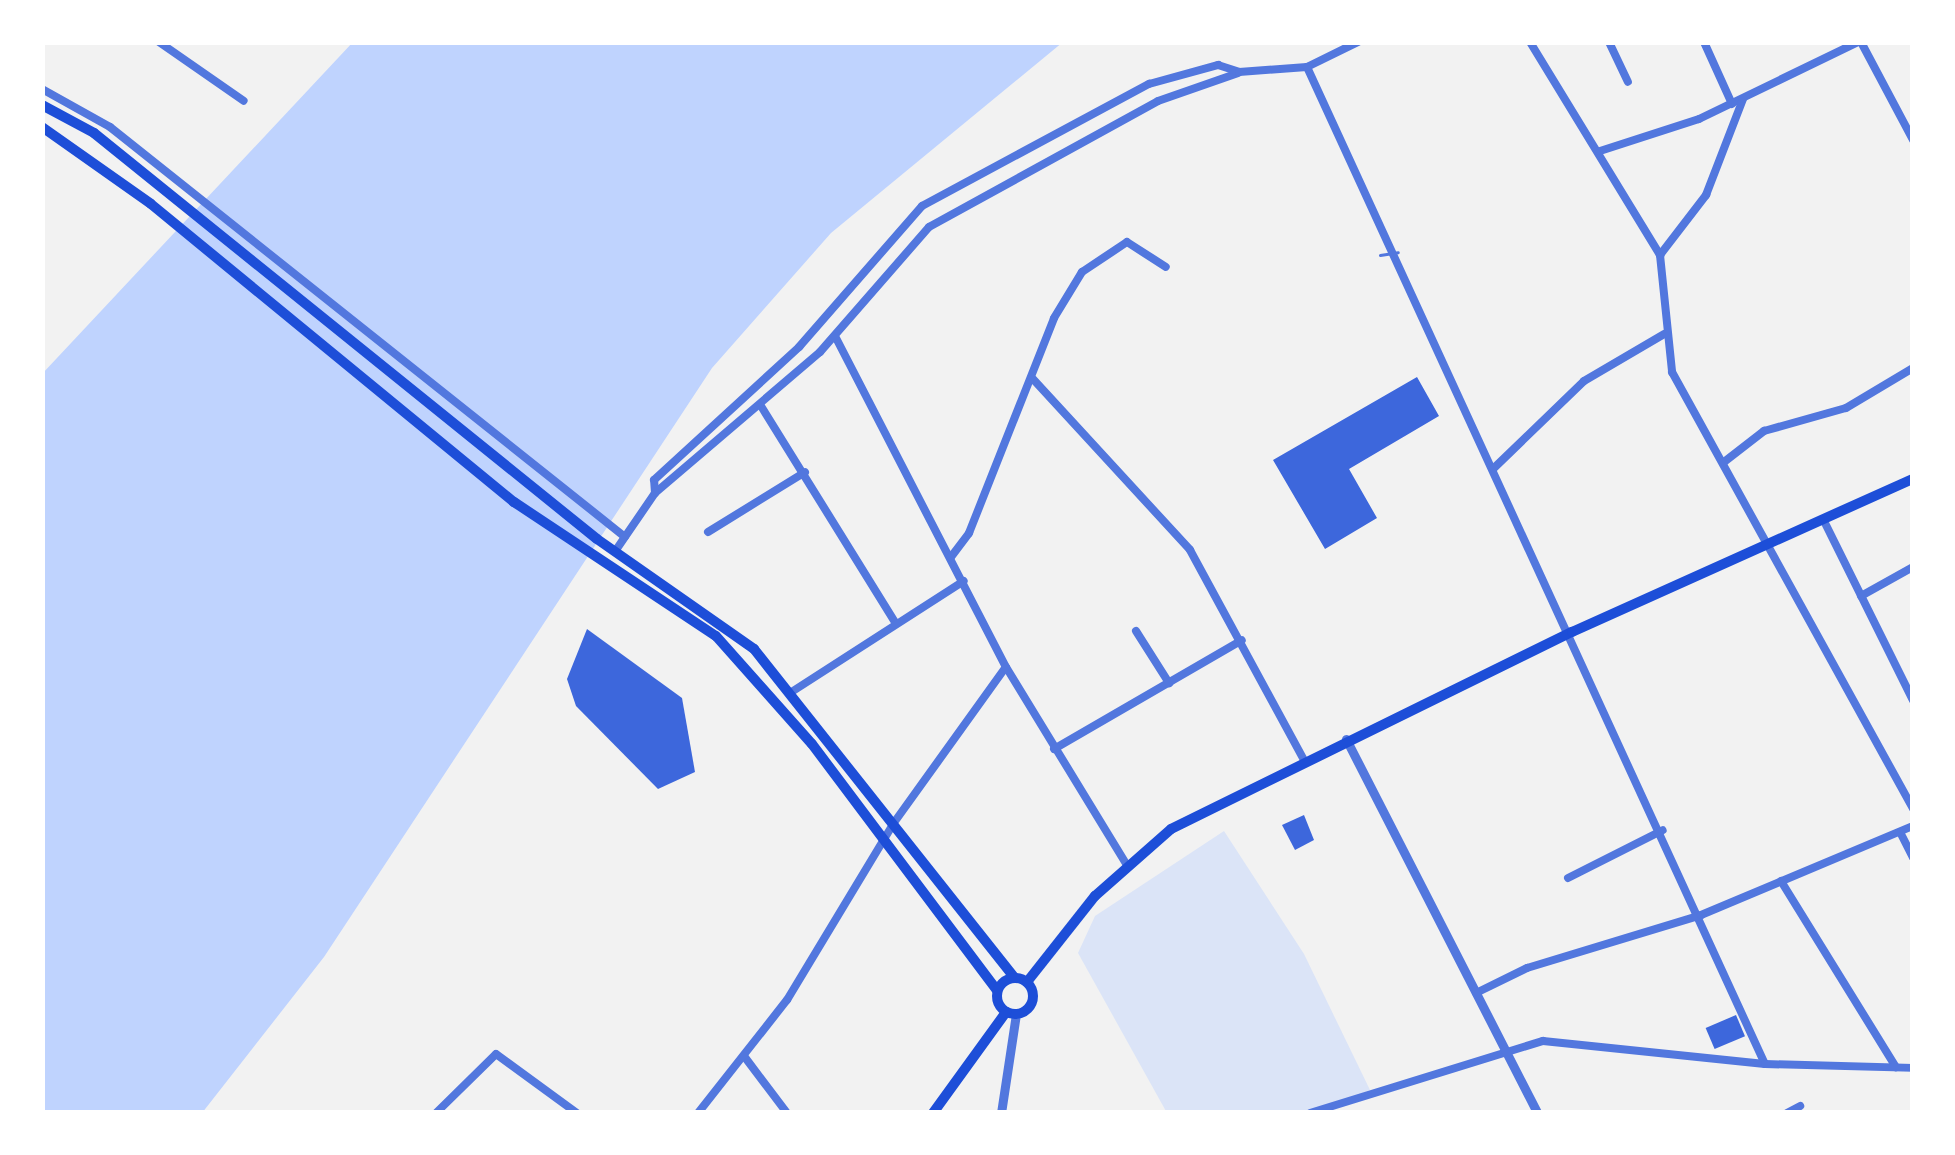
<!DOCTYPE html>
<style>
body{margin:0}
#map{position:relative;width:1955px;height:1155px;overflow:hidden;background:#f2f2f2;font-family:Rubik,sans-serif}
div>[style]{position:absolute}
.green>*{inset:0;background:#dbe4f7}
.water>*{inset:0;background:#bfd3fe}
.building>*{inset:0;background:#3d67dc;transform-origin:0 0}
.service>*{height:3px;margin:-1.5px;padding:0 1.5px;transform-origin:1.5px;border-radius:1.5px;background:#5277de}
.minor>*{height:8px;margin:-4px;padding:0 4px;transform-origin:4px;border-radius:4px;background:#5277de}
.tertiary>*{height:9px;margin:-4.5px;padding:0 4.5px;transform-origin:4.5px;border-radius:4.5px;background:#5277de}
.primary>*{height:10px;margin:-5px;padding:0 5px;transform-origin:5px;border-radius:5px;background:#1d4ed8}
.primary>.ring{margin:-5px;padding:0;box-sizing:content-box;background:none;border:10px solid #1d4ed8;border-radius:50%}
span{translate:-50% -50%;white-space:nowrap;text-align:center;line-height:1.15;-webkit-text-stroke:12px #fff;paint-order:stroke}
.frame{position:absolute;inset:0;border:45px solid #fff;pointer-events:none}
</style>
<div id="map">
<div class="green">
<i style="clip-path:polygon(1224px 831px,1304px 954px,1370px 1090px,1317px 1113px,1167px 1113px,1078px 953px,1095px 916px)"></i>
</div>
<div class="water">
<i style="clip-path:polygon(353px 42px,1063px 42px,831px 233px,712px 368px,324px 957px,202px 1113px,42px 1113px,42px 374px)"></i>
</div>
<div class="building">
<i style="clip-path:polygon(1417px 377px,1439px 416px,1349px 469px,1377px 518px,1325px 549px,1273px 460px)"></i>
<i style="clip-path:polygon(587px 629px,682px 698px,695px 772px,658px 789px,576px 706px,567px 679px)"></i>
<i style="clip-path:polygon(1304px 815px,1314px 840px,1295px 850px,1282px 825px)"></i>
<i style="left:1736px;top:1015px;width:23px;height:33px;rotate:67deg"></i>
</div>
<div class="service">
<i style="left:1380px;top:255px;width:18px;rotate:-9deg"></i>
</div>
<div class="minor">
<i style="left:159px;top:42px;width:103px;rotate:34.8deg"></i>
<i style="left:1530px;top:42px;width:250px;rotate:58.6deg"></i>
<i style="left:1660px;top:255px;width:118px;rotate:84.1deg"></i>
<i style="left:1672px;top:372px;width:499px;rotate:61.1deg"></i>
<i style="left:1609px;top:42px;width:44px;rotate:64.6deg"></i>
<i style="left:1704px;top:42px;width:68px;rotate:65.7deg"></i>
<i style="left:1861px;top:42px;width:111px;rotate:62deg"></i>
<i style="left:1307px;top:67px;width:1097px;rotate:65.33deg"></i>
<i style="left:42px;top:89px;width:78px;rotate:29.2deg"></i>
<i style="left:110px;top:127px;width:658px;rotate:38.52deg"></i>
<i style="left:1600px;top:151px;width:104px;rotate:-17.9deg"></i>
<i style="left:1699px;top:119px;width:177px;rotate:-25.8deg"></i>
<i style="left:1660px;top:255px;width:76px;rotate:-52.5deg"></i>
<i style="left:1706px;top:195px;width:103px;rotate:-68.9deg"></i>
<i style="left:835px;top:336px;width:373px;rotate:62.7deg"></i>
<i style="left:1006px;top:667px;width:234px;rotate:58.6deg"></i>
<i style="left:1033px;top:379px;width:232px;rotate:47.4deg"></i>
<i style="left:1190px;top:550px;width:239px;rotate:61.5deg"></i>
<i style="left:761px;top:406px;width:256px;rotate:58.2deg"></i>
<i style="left:1724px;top:462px;width:51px;rotate:-37.8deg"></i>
<i style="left:1764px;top:431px;width:85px;rotate:-15.7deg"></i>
<i style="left:1846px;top:408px;width:78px;rotate:-30.8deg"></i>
<i style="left:1494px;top:468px;width:125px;rotate:-44deg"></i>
<i style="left:1584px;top:381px;width:93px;rotate:-30.4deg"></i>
<i style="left:655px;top:493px;width:217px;rotate:-40.5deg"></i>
<i style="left:820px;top:352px;width:166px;rotate:-48.9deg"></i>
<i style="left:929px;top:227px;width:261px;rotate:-28.8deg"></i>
<i style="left:1158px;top:101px;width:85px;rotate:-19.3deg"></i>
<i style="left:1825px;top:523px;width:198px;rotate:63.6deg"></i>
<i style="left:708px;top:532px;width:114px;rotate:-31.7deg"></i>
<i style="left:616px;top:550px;width:69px;rotate:-55.6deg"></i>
<i style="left:655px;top:493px;width:13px;rotate:-94deg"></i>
<i style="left:654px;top:480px;width:197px;rotate:-42.5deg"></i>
<i style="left:799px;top:347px;width:187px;rotate:-48.9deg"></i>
<i style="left:922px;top:206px;width:258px;rotate:-28.3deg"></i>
<i style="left:1149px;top:84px;width:72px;rotate:-15.4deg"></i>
<i style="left:1218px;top:65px;width:22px;rotate:18deg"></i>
<i style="left:1239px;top:72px;width:68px;rotate:-4.2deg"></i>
<i style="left:1307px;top:67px;width:57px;rotate:-26.1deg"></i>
<i style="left:951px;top:557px;width:30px;rotate:-53deg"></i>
<i style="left:969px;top:533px;width:231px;rotate:-68.4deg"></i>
<i style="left:1054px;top:318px;width:54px;rotate:-58.7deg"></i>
<i style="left:1082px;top:272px;width:54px;rotate:-33.7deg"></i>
<i style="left:1127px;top:242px;width:46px;rotate:32.7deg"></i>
<i style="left:1861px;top:596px;width:60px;rotate:-29.1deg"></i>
<i style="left:1136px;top:631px;width:62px;rotate:57.6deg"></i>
<i style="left:793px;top:691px;width:203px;rotate:-32.8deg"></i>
<i style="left:1054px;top:749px;width:217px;rotate:-30.1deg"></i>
<i style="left:1900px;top:832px;width:29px;rotate:63deg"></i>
<i style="left:1568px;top:878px;width:106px;rotate:-26.8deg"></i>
<i style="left:1781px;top:881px;width:219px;rotate:58.3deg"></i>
<i style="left:1476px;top:993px;width:57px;rotate:-26.1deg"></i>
<i style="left:1527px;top:968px;width:182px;rotate:-16.9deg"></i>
<i style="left:1701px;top:915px;width:230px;rotate:-22.8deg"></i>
<i style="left:744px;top:1056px;width:71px;rotate:53deg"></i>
<i style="left:436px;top:1113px;width:84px;rotate:-44.5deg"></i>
<i style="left:496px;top:1054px;width:100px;rotate:36.1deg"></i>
<i style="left:698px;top:1113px;width:144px;rotate:-51.8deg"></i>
<i style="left:787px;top:1000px;width:205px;rotate:-58.9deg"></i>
<i style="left:893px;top:824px;width:193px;rotate:-54.3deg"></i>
<i style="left:1310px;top:1113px;width:244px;rotate:-17.2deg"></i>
<i style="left:1543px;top:1041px;width:223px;rotate:5.9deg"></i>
<i style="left:1765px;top:1064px;width:148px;rotate:1.5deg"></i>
<i style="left:1787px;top:1113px;width:15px;rotate:-28deg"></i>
</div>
<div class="tertiary">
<i style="left:1346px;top:739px;width:420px;rotate:62.9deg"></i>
<i style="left:1001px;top:1113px;width:100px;rotate:-81.4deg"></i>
</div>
<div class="primary">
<i style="left:42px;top:105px;width:59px;rotate:28.3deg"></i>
<i style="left:94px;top:133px;width:646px;rotate:38.91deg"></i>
<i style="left:597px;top:539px;width:192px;rotate:35deg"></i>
<i style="left:754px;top:649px;width:419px;rotate:51.6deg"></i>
<i style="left:42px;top:127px;width:133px;rotate:35.2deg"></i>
<i style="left:151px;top:204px;width:470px;rotate:39.4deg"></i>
<i style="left:514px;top:502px;width:242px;rotate:33.6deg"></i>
<i style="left:716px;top:636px;width:144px;rotate:48.4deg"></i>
<i style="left:812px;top:744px;width:308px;rotate:53.1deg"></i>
<i class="ring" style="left:997px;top:978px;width:26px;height:26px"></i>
<i style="left:1027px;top:982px;width:110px;rotate:-51.7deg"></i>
<i style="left:1095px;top:896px;width:101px;rotate:-41.4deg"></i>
<i style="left:1171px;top:829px;width:447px;rotate:-26.2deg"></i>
<i style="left:1572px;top:632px;width:374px;rotate:-24.2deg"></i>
<i style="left:933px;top:1113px;width:125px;rotate:-54.1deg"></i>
</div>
<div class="frame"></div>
</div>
